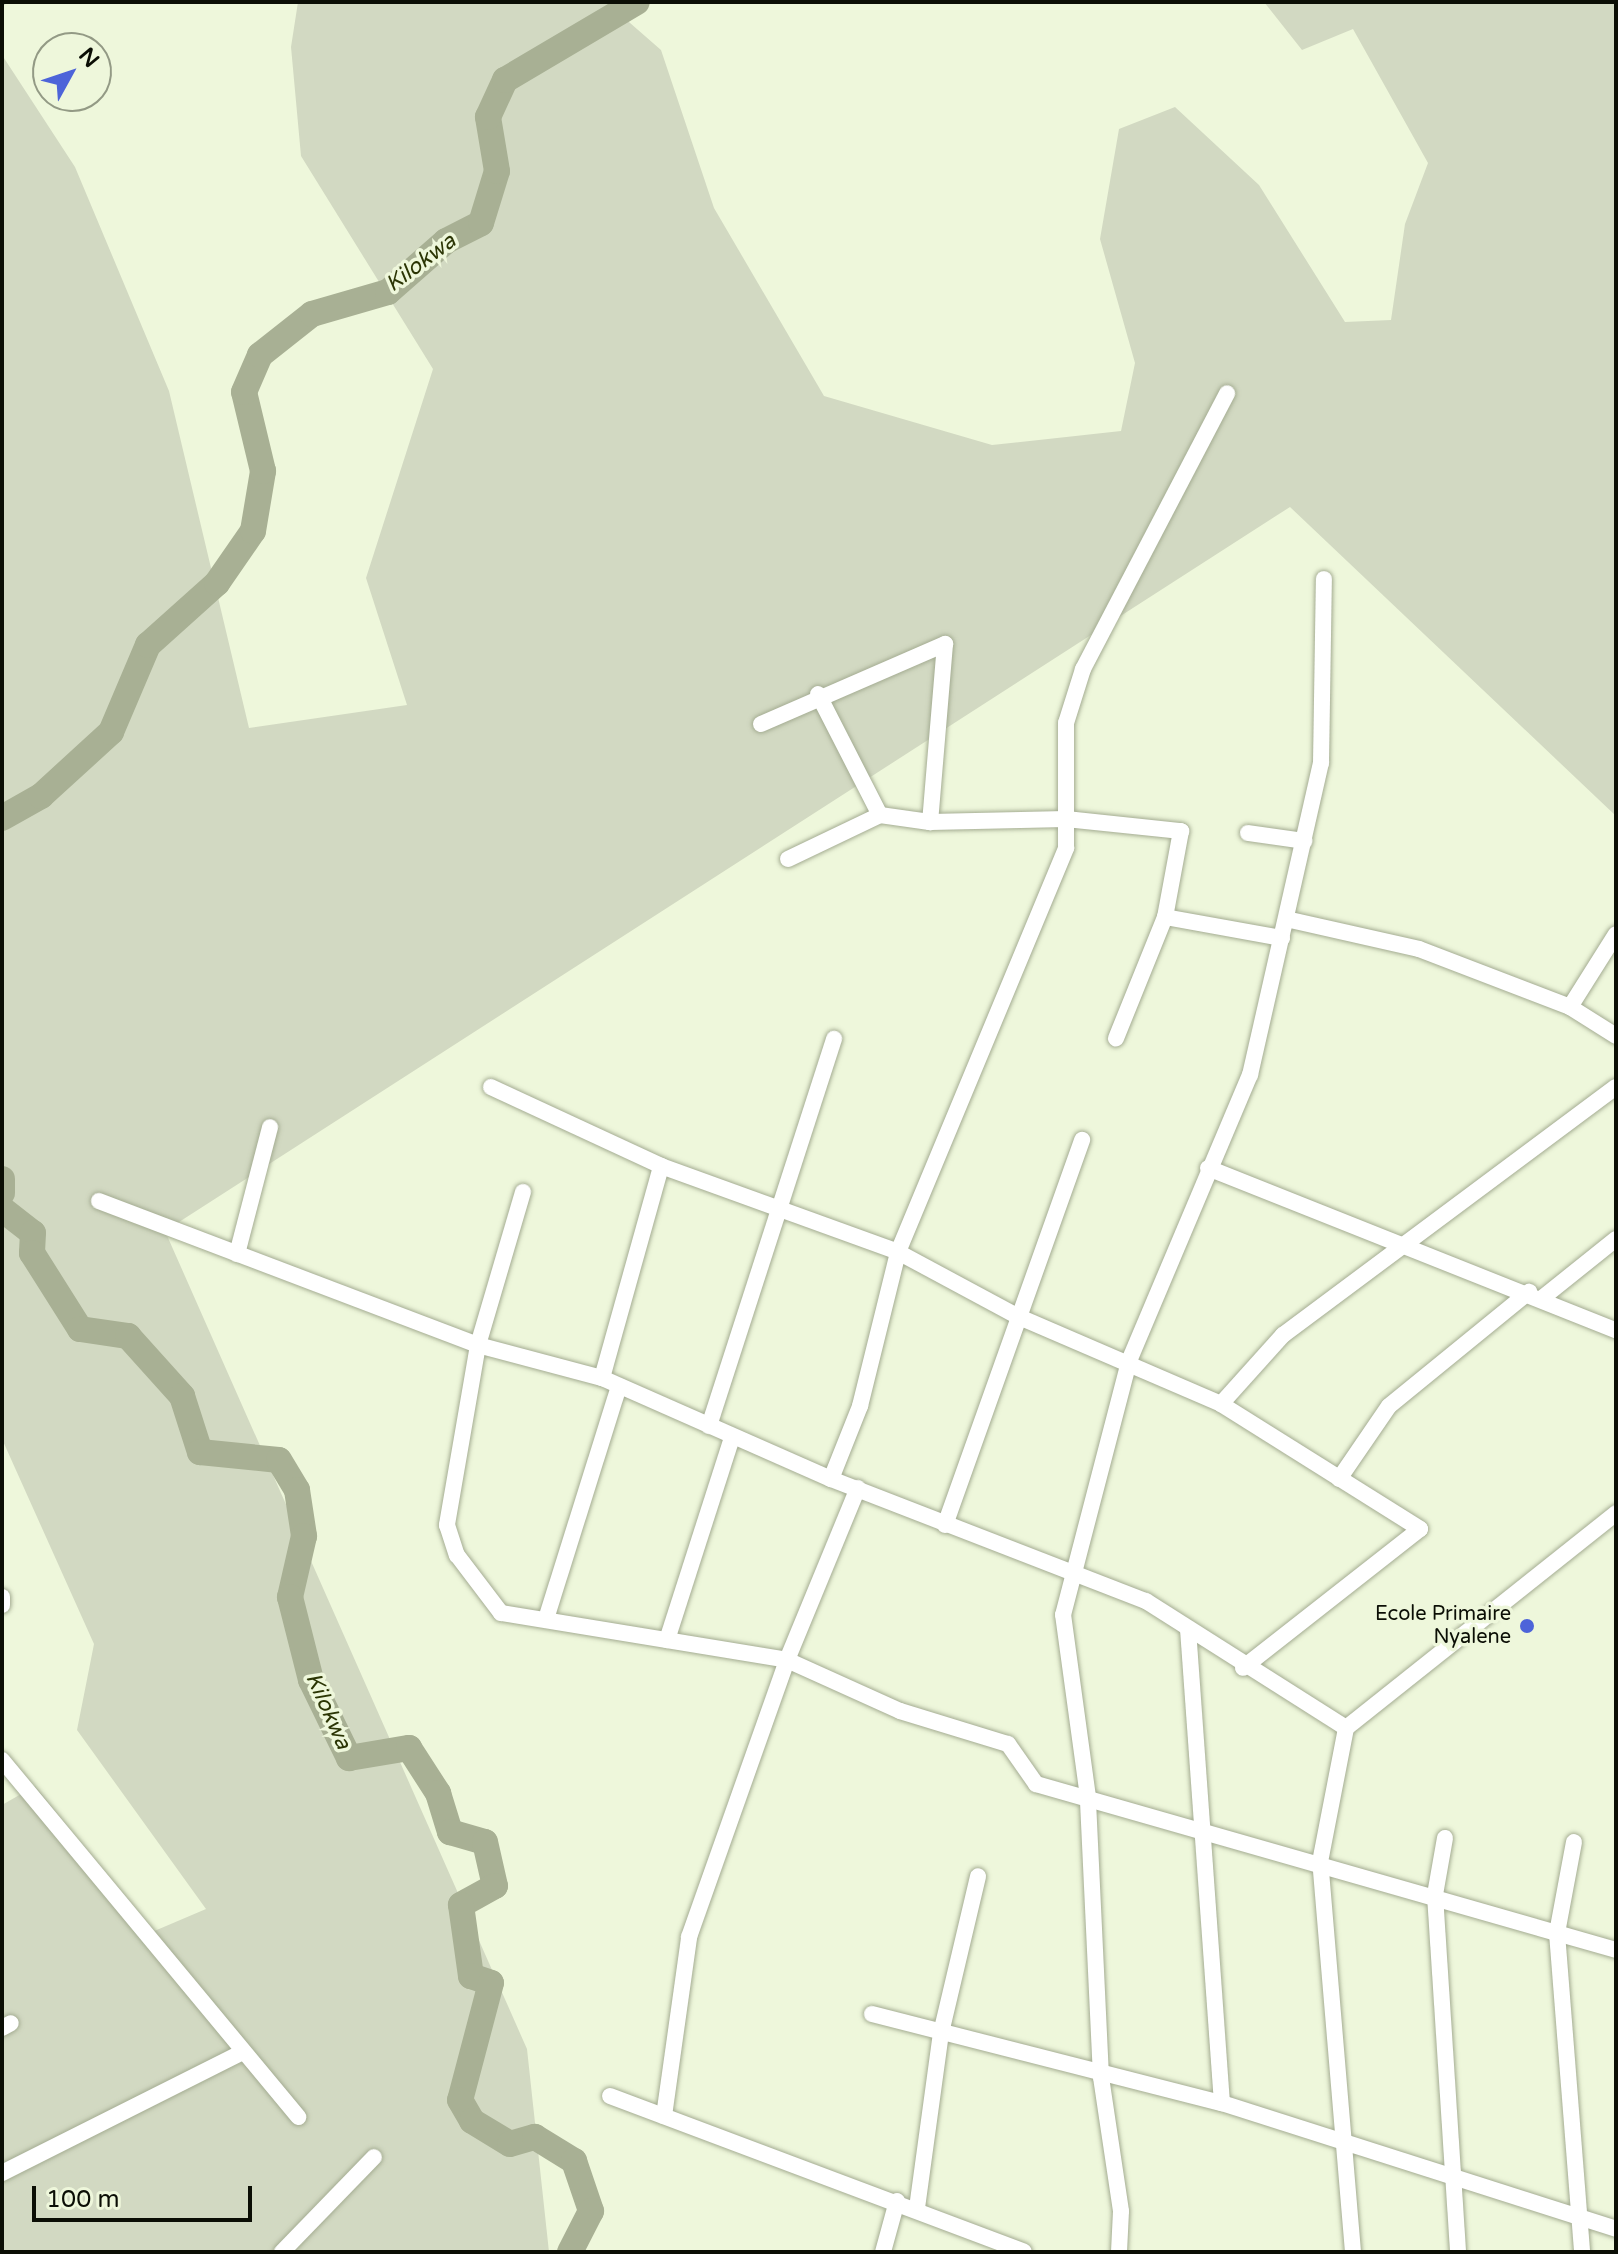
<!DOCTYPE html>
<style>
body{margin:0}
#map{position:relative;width:1618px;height:2254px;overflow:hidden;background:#eef7db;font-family:"Varela Round",sans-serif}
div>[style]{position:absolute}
.green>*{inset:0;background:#d2d9c2}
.stream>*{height:4px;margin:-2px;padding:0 2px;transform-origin:2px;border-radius:2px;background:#a8b094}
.river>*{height:26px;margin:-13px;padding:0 13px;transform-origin:13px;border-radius:13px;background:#a8b094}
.roads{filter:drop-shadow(0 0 2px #a4ac92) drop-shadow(0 0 2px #a4ac92)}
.minor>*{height:16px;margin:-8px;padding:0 8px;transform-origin:8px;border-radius:8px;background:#fff}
.dots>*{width:22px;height:22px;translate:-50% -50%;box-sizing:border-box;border:4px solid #eef7db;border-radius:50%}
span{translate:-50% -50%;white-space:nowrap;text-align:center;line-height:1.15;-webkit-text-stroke:7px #eef7db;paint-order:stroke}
.poi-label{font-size:20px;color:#0b0e05}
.right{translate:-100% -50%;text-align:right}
.water-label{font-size:22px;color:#2b3504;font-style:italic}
.frame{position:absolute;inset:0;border:4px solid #0b0e05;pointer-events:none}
.north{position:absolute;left:32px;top:32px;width:80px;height:80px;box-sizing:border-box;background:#eef7db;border:2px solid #939a85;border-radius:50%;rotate:50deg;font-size:22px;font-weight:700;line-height:32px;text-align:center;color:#0b0e05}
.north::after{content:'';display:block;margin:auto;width:28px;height:36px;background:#4d64d9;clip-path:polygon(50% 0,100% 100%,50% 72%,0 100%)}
.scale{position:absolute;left:32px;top:2186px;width:220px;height:36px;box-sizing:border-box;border:4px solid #0b0e05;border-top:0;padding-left:10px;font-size:24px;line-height:28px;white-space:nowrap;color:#0b0e05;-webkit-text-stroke:6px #eef7db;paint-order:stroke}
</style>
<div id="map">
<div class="green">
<i style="clip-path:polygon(298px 2px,606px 2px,661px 50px,714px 208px,824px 396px,992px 445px,1121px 431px,1135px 363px,1100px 239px,1119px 129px,1175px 107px,1259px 185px,1345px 322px,1391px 320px,1405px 224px,1428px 163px,1353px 29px,1302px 50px,1264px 2px,1616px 2px,1616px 816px,1290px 507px,165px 1231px,527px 2049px,549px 2252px,2px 2252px,2px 1805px,35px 1786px,152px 1932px,206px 1909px,77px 1730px,94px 1644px,2px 1439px,2px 55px,75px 167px,169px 391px,249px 728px,407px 705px,366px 578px,433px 369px,301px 156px,291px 47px)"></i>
</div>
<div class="stream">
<i style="left:128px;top:2px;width:72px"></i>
<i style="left:2px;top:3px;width:3px;rotate:-18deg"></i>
</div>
<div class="river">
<i style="left:2px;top:818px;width:45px;rotate:-29.4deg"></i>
<i style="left:41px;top:796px;width:95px;rotate:-42.4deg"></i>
<i style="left:111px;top:732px;width:95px;rotate:-67deg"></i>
<i style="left:148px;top:645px;width:93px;rotate:-41.9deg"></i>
<i style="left:217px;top:583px;width:63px;rotate:-55.3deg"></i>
<i style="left:253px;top:531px;width:61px;rotate:-80.5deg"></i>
<i style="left:263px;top:471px;width:81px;rotate:-103.5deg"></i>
<i style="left:244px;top:392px;width:40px;rotate:-66.6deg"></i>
<i style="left:260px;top:355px;width:66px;rotate:-38.3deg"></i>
<i style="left:312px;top:314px;width:79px;rotate:-16.1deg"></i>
<i style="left:388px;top:292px;width:77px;rotate:-41.3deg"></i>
<i style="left:446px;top:241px;width:39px;rotate:-27deg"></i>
<i style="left:481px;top:223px;width:54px;rotate:-72.9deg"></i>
<i style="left:497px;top:171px;width:55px;rotate:-99.5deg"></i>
<i style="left:488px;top:117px;width:41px;rotate:-65.3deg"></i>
<i style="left:505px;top:80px;width:153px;rotate:-30.6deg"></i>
<i style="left:2px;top:1179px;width:14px;rotate:90deg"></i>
<i style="left:2px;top:1209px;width:39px;rotate:38deg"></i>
<i style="left:33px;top:1233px;width:20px;rotate:93deg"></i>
<i style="left:32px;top:1253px;width:90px;rotate:57.7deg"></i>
<i style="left:80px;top:1329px;width:49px;rotate:8.3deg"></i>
<i style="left:128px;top:1336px;width:81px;rotate:48deg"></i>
<i style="left:182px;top:1396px;width:59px;rotate:72.2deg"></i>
<i style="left:200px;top:1452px;width:79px;rotate:5.8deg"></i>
<i style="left:279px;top:1460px;width:35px;rotate:59deg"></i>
<i style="left:297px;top:1490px;width:47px;rotate:81.3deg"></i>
<i style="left:304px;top:1536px;width:63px;rotate:102.9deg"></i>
<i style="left:290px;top:1597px;width:86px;rotate:75.8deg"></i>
<i style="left:311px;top:1680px;width:87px;rotate:64deg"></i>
<i style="left:349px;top:1758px;width:61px;rotate:-9.5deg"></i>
<i style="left:409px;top:1748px;width:54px;rotate:57.2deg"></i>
<i style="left:438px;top:1793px;width:41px;rotate:72.9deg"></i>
<i style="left:450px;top:1832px;width:36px;rotate:16deg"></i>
<i style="left:485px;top:1842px;width:45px;rotate:77.2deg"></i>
<i style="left:495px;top:1886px;width:39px;rotate:151deg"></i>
<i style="left:461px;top:1905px;width:72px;rotate:82deg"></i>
<i style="left:471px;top:1976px;width:21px;rotate:19deg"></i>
<i style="left:491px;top:1983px;width:121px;rotate:104.8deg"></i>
<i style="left:460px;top:2100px;width:24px;rotate:60deg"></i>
<i style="left:472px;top:2121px;width:44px;rotate:31.2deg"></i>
<i style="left:510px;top:2144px;width:26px;rotate:-16deg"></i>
<i style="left:535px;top:2137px;width:46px;rotate:31.6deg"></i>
<i style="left:574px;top:2161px;width:53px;rotate:71.2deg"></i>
<i style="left:591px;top:2211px;width:46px;rotate:117.1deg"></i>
</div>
<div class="roads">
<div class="minor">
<i style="left:818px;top:694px;width:136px;rotate:62.9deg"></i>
<i style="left:761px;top:724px;width:201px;rotate:-23.5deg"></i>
<i style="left:945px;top:644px;width:179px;rotate:94.8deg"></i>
<i style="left:1248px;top:833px;width:57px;rotate:8.1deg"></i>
<i style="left:788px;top:859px;width:102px;rotate:-25.6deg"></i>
<i style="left:880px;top:815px;width:50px;rotate:8deg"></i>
<i style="left:930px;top:822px;width:136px;rotate:-1.3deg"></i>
<i style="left:1066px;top:819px;width:116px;rotate:6deg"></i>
<i style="left:1181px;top:831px;width:87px;rotate:100.5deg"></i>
<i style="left:1165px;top:917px;width:131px;rotate:112deg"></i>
<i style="left:1165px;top:917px;width:119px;rotate:10.2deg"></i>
<i style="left:1286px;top:919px;width:136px;rotate:12.7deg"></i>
<i style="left:1419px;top:949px;width:162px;rotate:21deg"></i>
<i style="left:1570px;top:1007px;width:54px;rotate:32.2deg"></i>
<i style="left:1570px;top:1007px;width:86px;rotate:-57.8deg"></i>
<i style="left:491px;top:1087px;width:187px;rotate:24.9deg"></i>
<i style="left:661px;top:1166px;width:252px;rotate:19.9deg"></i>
<i style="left:898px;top:1252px;width:135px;rotate:28.3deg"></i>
<i style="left:1017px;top:1316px;width:222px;rotate:23.3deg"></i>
<i style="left:1221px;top:1404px;width:235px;rotate:32.1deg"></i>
<i style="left:1420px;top:1529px;width:225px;rotate:141.9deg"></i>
<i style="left:1208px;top:1168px;width:439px;rotate:21.7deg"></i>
<i style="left:523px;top:1192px;width:159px;rotate:106.4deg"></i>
<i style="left:478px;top:1345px;width:183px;rotate:99.8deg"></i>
<i style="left:447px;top:1525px;width:32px;rotate:72deg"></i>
<i style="left:457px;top:1555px;width:73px;rotate:52.8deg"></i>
<i style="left:501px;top:1613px;width:290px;rotate:9.3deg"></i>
<i style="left:787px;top:1660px;width:124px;rotate:24.3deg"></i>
<i style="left:900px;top:1711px;width:113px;rotate:17deg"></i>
<i style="left:1008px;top:1744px;width:49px;rotate:55deg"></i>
<i style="left:1036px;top:1784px;width:603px;rotate:15.97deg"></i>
<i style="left:99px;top:1201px;width:405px;rotate:20.8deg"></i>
<i style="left:478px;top:1345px;width:128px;rotate:14.9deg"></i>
<i style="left:602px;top:1378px;width:250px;rotate:23.8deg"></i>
<i style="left:831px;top:1479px;width:338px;rotate:21.2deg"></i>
<i style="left:1146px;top:1601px;width:237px;rotate:32.4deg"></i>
<i style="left:237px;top:1254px;width:131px;rotate:-75.4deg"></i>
<i style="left:1541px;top:1299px;width:96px;rotate:-38.7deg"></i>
<i style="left:602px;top:1378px;width:220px;rotate:-74.4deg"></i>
<i style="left:1221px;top:1404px;width:93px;rotate:-48.1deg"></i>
<i style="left:1283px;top:1335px;width:415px;rotate:-36.7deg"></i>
<i style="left:709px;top:1426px;width:407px;rotate:-72.1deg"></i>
<i style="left:831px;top:1479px;width:79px;rotate:-68.3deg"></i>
<i style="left:860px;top:1406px;width:159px;rotate:-76.1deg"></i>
<i style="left:898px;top:1252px;width:438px;rotate:-67.4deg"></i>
<i style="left:1066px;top:848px;width:125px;rotate:-90deg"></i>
<i style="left:1066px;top:723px;width:57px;rotate:-72.5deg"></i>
<i style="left:1083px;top:669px;width:311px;rotate:-62.4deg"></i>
<i style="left:1339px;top:1479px;width:88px;rotate:-55.6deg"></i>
<i style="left:1389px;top:1406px;width:181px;rotate:-39.2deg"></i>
<i style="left:945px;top:1525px;width:409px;rotate:-70.4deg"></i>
<i style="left:2px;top:1597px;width:8px;rotate:90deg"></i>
<i style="left:546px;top:1619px;width:244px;rotate:-72.6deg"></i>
<i style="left:1188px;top:1629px;width:475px;rotate:85.9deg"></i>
<i style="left:667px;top:1640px;width:213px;rotate:-72.2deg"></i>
<i style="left:2px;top:1760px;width:464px;rotate:50.3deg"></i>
<i style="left:1445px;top:1838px;width:58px;rotate:100deg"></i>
<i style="left:1435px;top:1895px;width:358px;rotate:86.3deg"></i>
<i style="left:1574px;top:1842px;width:93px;rotate:100.6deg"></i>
<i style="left:1557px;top:1933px;width:320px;rotate:85.5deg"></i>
<i style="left:872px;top:2014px;width:361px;rotate:14.3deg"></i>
<i style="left:1222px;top:2103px;width:414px;rotate:17.7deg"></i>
<i style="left:2px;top:2028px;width:10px;rotate:-29deg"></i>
<i style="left:610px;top:2096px;width:442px;rotate:20.6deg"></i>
<i style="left:664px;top:2116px;width:181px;rotate:-82deg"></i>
<i style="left:689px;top:1937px;width:294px;rotate:-70.5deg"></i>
<i style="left:787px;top:1660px;width:186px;rotate:-67.6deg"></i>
<i style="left:2px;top:2173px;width:267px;rotate:-26.7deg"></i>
<i style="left:917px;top:2208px;width:177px;rotate:-82.2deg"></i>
<i style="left:941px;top:2033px;width:161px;rotate:-76.7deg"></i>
<i style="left:282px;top:2252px;width:132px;rotate:-45.9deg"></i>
<i style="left:883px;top:2252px;width:53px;rotate:-74.6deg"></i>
<i style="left:1119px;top:2252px;width:41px;rotate:-87.2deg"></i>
<i style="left:1121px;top:2211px;width:135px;rotate:-98.5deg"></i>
<i style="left:1101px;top:2077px;width:280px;rotate:-92.7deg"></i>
<i style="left:1088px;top:1797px;width:184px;rotate:-97.8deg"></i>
<i style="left:1063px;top:1615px;width:262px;rotate:-75.4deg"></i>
<i style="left:1129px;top:1361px;width:311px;rotate:-67.1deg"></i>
<i style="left:1250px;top:1075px;width:320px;rotate:-77.2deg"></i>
<i style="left:1321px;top:763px;width:184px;rotate:-89.1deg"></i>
<i style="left:1353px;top:2252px;width:391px;rotate:-94.8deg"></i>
<i style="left:1320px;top:1862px;width:136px;rotate:-79deg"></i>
<i style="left:1346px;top:1728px;width:345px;rotate:-38.5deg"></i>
</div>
</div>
<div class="dots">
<i style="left:1527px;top:1626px;background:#4d64d9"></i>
</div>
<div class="poi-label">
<span class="right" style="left:1511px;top:1626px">Ecole Primaire<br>Nyalene</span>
</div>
<div class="water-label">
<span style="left:421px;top:263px;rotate:-37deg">Kilokwa</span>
<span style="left:328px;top:1711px;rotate:66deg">Kilokwa</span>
</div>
<div class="frame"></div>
<div class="north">N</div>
<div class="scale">100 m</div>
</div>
